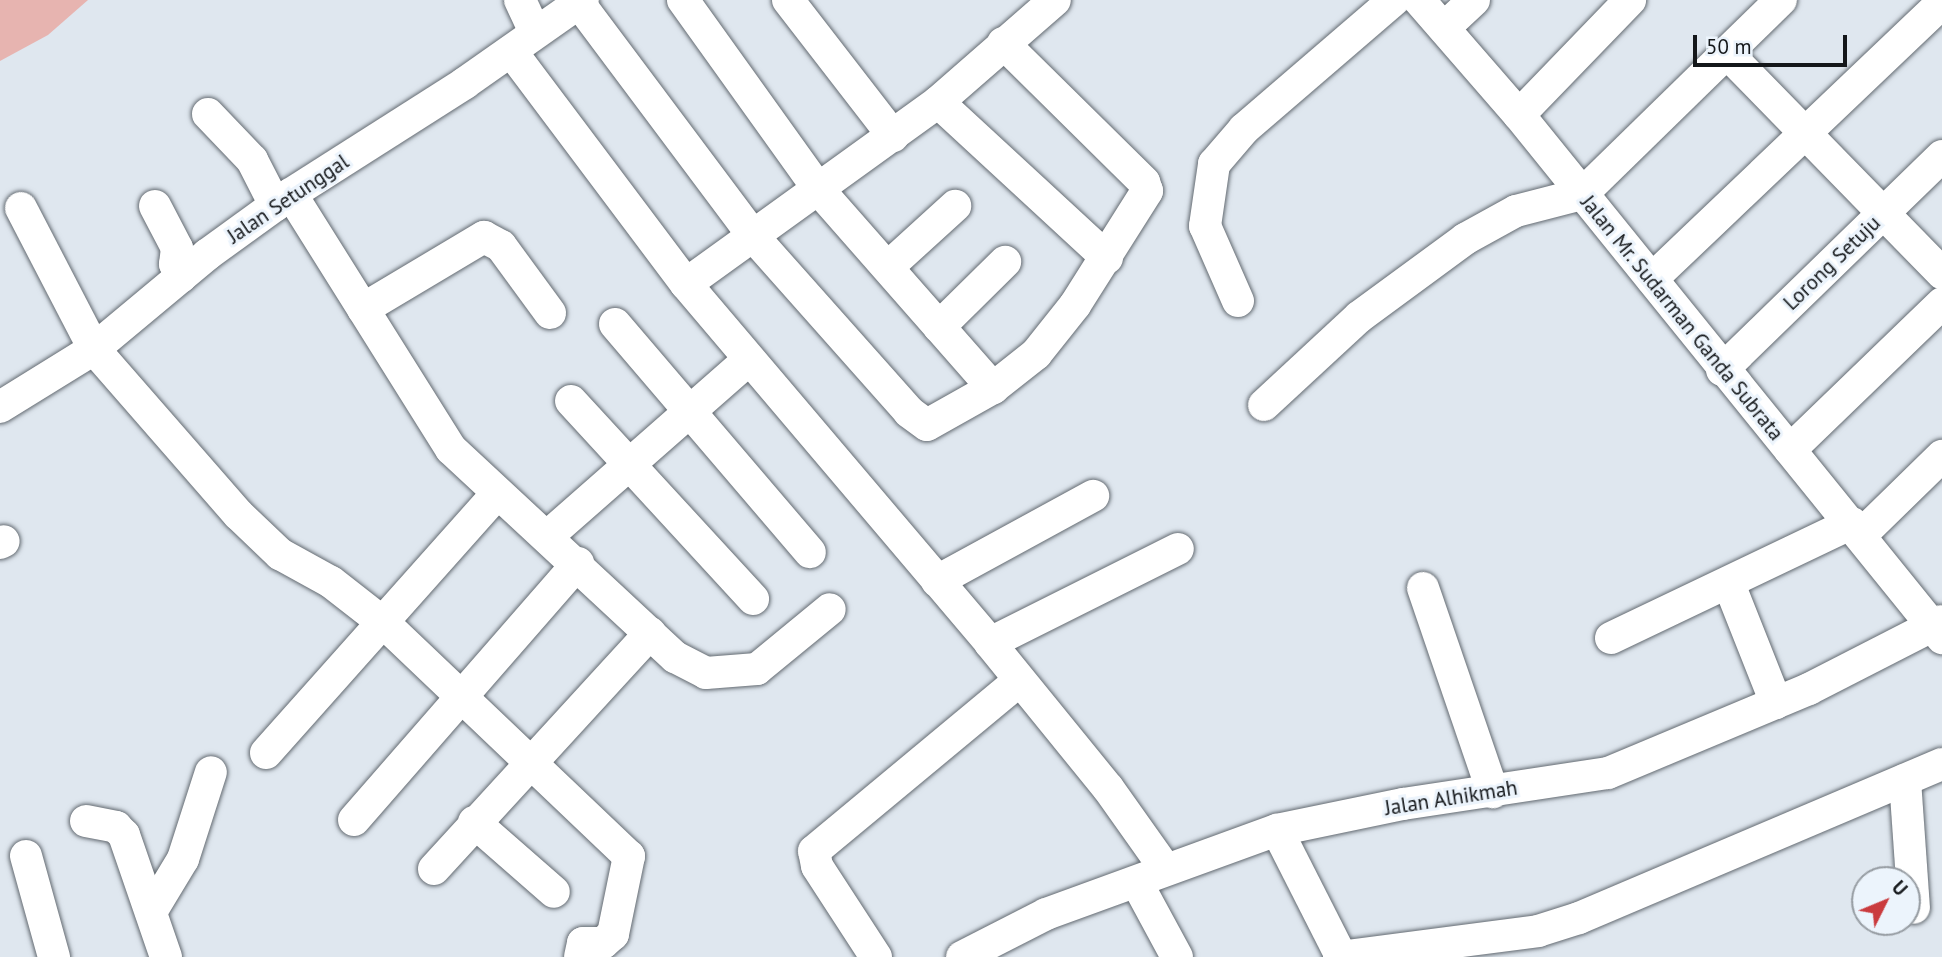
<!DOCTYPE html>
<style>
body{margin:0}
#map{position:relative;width:1942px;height:957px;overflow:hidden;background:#dfe7ef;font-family:"PT Sans",sans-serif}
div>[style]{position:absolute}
.green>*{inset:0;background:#e7b4b0}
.roads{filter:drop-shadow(0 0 2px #636a71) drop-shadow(0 0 2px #636a71)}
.minor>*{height:32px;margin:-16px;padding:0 16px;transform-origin:16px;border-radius:16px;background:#fff}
span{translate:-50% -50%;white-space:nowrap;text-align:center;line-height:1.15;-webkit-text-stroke:6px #ecf4fc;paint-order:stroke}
.street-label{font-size:21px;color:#14171a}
.north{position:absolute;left:1851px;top:866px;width:70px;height:70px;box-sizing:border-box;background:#ecf4fc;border:2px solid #969ca2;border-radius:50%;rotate:47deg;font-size:19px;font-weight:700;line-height:28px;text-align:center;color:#14171a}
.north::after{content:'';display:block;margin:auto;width:24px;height:32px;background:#ca3b3e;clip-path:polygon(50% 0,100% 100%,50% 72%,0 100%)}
.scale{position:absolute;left:1693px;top:35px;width:154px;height:32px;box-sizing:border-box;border:4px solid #14171a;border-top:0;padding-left:9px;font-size:21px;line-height:24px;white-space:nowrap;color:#14171a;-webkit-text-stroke:5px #ecf4fc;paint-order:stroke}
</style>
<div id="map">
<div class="green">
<i style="clip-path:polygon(0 0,88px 0,48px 35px,0 61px)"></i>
</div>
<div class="roads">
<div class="minor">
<i style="left:520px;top:0;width:35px;rotate:65deg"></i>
<i style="left:683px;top:0;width:234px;rotate:54.4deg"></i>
<i style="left:819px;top:190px;width:264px;rotate:48.7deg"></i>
<i style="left:788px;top:0;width:172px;rotate:52.3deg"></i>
<i style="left:1419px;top:0;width:152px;rotate:49deg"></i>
<i style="left:1519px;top:115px;width:673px;rotate:51.03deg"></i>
<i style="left:579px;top:3px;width:291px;rotate:53.2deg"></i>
<i style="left:753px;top:236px;width:235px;rotate:48.4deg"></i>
<i style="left:909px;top:412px;width:22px;rotate:36deg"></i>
<i style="left:927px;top:425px;width:76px;rotate:-29.3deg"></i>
<i style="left:993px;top:388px;width:55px;rotate:-38.3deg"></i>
<i style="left:1036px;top:354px;width:63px;rotate:-51.5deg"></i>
<i style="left:1075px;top:305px;width:135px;rotate:-57.7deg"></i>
<i style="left:1147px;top:191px;width:9px;rotate:-108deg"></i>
<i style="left:1144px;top:182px;width:198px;rotate:-135.4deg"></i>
<i style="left:1444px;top:28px;width:41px;rotate:-43deg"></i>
<i style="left:511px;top:51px;width:291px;rotate:53.1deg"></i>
<i style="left:686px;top:284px;width:470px;rotate:49.7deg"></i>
<i style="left:990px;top:643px;width:187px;rotate:50.9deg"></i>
<i style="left:1108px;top:788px;width:100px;rotate:54.7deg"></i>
<i style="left:1727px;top:53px;width:308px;rotate:45.7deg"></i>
<i style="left:938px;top:102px;width:230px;rotate:42.7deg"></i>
<i style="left:208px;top:114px;width:64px;rotate:46.3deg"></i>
<i style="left:252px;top:160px;width:51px;rotate:62.9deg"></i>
<i style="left:1519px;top:115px;width:160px;rotate:-46deg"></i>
<i style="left:291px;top:194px;width:301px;rotate:57.9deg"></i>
<i style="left:451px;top:449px;width:306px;rotate:42.9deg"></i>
<i style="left:675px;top:657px;width:35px;rotate:27deg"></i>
<i style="left:706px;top:673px;width:51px;rotate:-4.5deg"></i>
<i style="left:757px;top:669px;width:94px;rotate:-39.4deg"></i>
<i style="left:155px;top:206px;width:47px;rotate:62.4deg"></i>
<i style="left:177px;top:248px;width:16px;rotate:97deg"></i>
<i style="left:175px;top:264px;width:14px;rotate:65deg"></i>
<i style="left:21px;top:208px;width:159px;rotate:62.6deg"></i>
<i style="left:94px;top:349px;width:220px;rotate:48.9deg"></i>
<i style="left:239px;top:515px;width:57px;rotate:43.6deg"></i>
<i style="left:280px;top:554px;width:58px;rotate:28.8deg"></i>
<i style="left:331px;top:582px;width:68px;rotate:37.9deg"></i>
<i style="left:385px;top:624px;width:337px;rotate:43.6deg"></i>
<i style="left:629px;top:856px;width:80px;rotate:101.6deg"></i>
<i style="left:613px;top:934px;width:13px;rotate:138deg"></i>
<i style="left:603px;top:943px;width:20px;rotate:180deg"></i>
<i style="left:583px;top:943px;width:14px;rotate:102deg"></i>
<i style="left:888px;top:267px;width:91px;rotate:-42.3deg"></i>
<i style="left:1652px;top:279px;width:400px;rotate:-43.6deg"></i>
<i style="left:686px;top:284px;width:311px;rotate:-35.8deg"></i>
<i style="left:938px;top:102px;width:155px;rotate:-41.1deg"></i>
<i style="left:1238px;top:301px;width:82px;rotate:-113.7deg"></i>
<i style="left:1205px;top:226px;width:63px;rotate:-81.7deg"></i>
<i style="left:1214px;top:164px;width:46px;rotate:-49.4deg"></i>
<i style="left:1244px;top:129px;width:198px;rotate:-40.7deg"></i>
<i style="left:363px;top:309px;width:141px;rotate:-30.8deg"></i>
<i style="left:484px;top:237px;width:19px;rotate:28deg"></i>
<i style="left:501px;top:246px;width:83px;rotate:53.8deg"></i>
<i style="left:615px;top:324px;width:300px;rotate:49.5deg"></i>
<i style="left:939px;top:327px;width:93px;rotate:-44.6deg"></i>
<i style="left:1722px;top:370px;width:307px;rotate:-44.2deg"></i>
<i style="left:571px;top:401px;width:269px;rotate:47.4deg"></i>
<i style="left:1264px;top:405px;width:129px;rotate:-42.8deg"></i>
<i style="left:1359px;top:317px;width:132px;rotate:-36.3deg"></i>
<i style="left:1465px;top:239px;width:58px;rotate:-28.8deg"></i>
<i style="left:1516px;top:211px;width:68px;rotate:-14.4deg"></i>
<i style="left:1582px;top:194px;width:278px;rotate:-44.3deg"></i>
<i style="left:0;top:407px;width:110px;rotate:-31.7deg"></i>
<i style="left:94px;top:349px;width:148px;rotate:-39.8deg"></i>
<i style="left:208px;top:254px;width:102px;rotate:-35.9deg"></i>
<i style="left:291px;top:194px;width:206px;rotate:-32.5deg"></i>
<i style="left:465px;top:83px;width:144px;rotate:-35.1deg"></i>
<i style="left:1790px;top:450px;width:211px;rotate:-44deg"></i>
<i style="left:1862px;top:534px;width:112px;rotate:-44.3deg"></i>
<i style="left:549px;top:535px;width:266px;rotate:-41.3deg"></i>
<i style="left:0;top:543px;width:4px;rotate:-27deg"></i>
<i style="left:937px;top:581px;width:178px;rotate:-28.6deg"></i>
<i style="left:1729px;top:584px;width:128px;rotate:68.4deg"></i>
<i style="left:1423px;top:588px;width:216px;rotate:71.1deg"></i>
<i style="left:1611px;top:638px;width:267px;rotate:-25.5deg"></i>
<i style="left:990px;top:643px;width:210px;rotate:-26.6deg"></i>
<i style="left:266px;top:753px;width:348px;rotate:-48.3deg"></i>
<i style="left:1905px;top:780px;width:128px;rotate:86deg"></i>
<i style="left:354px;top:820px;width:341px;rotate:-48.9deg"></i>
<i style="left:86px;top:821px;width:31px;rotate:11deg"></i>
<i style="left:116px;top:827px;width:11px;rotate:45deg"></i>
<i style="left:124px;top:835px;width:129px;rotate:71deg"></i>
<i style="left:474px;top:822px;width:106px;rotate:41.2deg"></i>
<i style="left:1277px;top:830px;width:141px;rotate:63.1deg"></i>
<i style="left:26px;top:856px;width:105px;rotate:74.5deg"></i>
<i style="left:434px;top:869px;width:320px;rotate:-47.5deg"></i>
<i style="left:1137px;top:883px;width:84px;rotate:61.6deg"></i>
<i style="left:151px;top:912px;width:62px;rotate:-58.9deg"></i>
<i style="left:183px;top:859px;width:91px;rotate:-72.2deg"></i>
<i style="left:876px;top:957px;width:108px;rotate:-123deg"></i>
<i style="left:817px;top:866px;width:15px;rotate:-101deg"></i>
<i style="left:814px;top:851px;width:266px;rotate:-39.7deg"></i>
<i style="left:962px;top:957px;width:94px;rotate:-27.1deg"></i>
<i style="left:1046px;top:914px;width:246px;rotate:-20deg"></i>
<i style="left:1277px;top:830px;width:129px;rotate:-11.7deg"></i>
<i style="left:1403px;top:804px;width:207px;rotate:-8.6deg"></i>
<i style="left:1608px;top:773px;width:218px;rotate:-22.7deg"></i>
<i style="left:1809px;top:689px;width:149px;rotate:-27.1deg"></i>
<i style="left:1339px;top:957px;width:201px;rotate:-7.4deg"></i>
<i style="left:1538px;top:931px;width:43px;rotate:-17.6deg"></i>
<i style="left:1579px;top:918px;width:394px;rotate:-23deg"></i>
</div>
</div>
<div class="street-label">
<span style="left:288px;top:199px;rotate:-34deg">Jalan Setunggal</span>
<span style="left:1832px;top:263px;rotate:-44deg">Lorong Setuju</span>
<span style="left:1682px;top:318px;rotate:51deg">Jalan Mr. Sudarman Ganda Subrata</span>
<span style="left:1451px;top:798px;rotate:-9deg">Jalan Alhikmah</span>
</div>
<div class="north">U</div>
<div class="scale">50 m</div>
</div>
